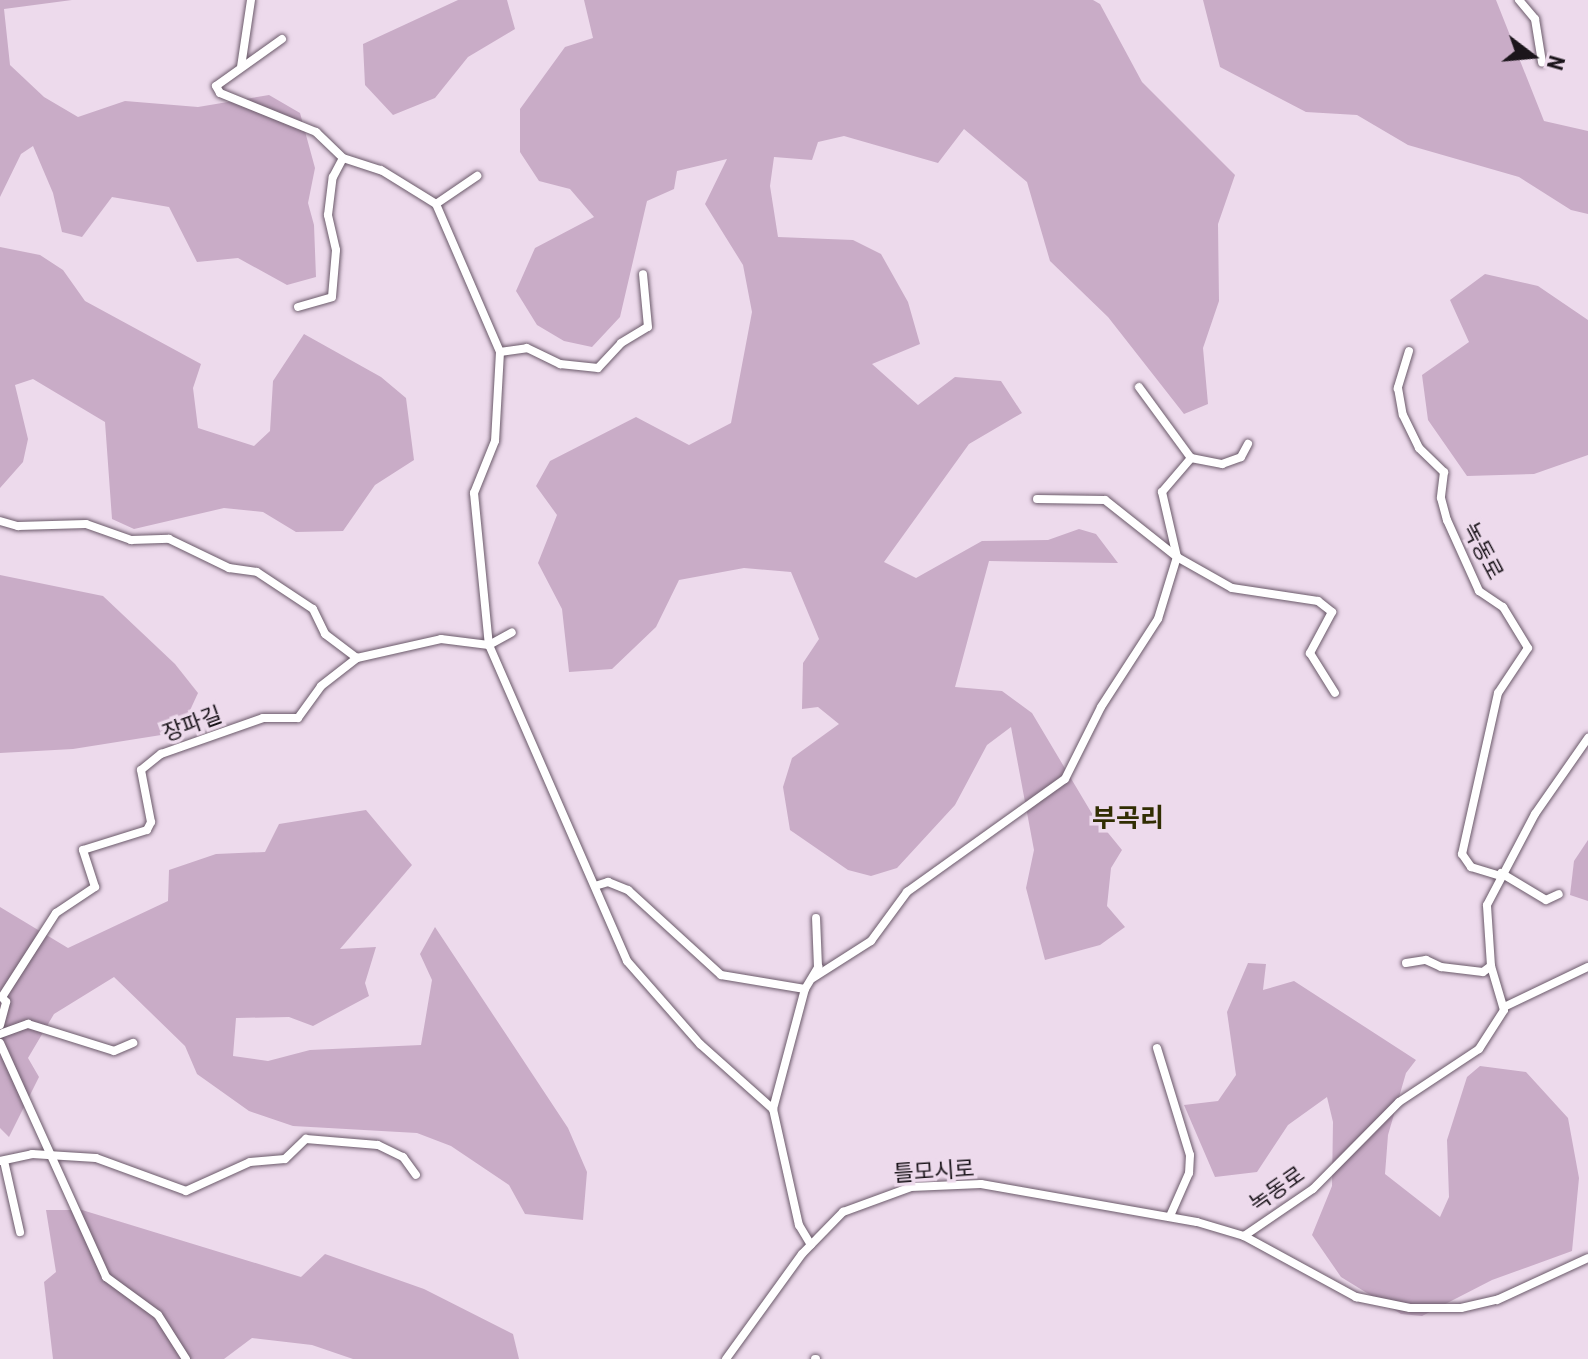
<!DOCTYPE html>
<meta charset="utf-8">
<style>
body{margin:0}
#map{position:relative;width:1588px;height:1359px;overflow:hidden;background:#eddaec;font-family:"Roboto Condensed","Noto Sans KR",sans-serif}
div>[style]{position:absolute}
.green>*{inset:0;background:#c9acc7}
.roads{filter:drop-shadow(0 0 2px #6b5a6a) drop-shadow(0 0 2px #6b5a6a)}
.minor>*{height:8px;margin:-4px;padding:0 4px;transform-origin:4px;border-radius:4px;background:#fff}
span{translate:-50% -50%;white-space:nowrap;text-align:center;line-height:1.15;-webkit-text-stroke:7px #eddaec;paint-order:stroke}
.street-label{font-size:22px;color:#1b151b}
.quarter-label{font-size:26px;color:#312d02;font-weight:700}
.north{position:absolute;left:1492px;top:16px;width:80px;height:80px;-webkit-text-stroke:6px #eddaec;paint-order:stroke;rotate:106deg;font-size:22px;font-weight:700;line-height:32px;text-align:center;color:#1b151b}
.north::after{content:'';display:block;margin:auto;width:28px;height:36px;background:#1b151b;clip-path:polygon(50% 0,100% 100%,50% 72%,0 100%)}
</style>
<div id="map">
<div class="green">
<i style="clip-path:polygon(0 0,72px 0,4px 9px,10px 65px,44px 97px,78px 117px,125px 101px,198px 107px,269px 95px,300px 113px,315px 168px,308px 203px,314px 225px,316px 277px,287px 285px,238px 258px,197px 262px,169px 207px,112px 197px,82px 237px,62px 232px,53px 193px,33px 146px,21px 154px,0 197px)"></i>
<i style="clip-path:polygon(458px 0,507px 0,515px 29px,468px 57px,435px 98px,393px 115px,365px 85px,363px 44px)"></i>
<i style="clip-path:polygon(584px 0,1093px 0,1100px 4px,1142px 82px,1235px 175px,1218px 224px,1219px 301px,1203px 348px,1208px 404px,1184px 414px,1108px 317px,1050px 261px,1027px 182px,964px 129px,938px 163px,844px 136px,818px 142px,812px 160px,774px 157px,770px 186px,778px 237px,853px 240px,881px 254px,908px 302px,920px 344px,872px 364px,918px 405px,955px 377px,1001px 381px,1022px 413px,969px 444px,884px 562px,916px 578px,982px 541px,1048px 540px,1079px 529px,1096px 534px,1118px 563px,989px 561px,955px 687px,1002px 691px,1032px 713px,1091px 812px,1122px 850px,1111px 868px,1107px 906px,1125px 927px,1100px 945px,1045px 960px,1026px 888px,1034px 850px,1011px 727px,987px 745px,955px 805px,897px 868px,871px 876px,848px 870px,790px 830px,783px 787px,792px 758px,839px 724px,818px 707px,802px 709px,803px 663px,819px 639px,791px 572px,744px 568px,679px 580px,656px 627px,612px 669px,569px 672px,562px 609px,538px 563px,557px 515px,536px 486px,550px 461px,636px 417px,689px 445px,731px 423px,752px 312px,743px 265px,705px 204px,727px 159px,677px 171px,674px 189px,647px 201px,620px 317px,592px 347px,564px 341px,537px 325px,516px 291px,535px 248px,594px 217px,570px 189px,539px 181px,520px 152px,520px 109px,565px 47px,593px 38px)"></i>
<i style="clip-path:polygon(1203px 0,1496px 0,1544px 121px,1588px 131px,1588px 214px,1571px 210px,1519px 177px,1408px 145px,1357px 115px,1306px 112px,1220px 67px)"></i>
<i style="clip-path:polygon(0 247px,40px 255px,63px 270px,85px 301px,201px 364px,193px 388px,198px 428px,254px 446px,270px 431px,273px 381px,304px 334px,381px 377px,406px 398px,414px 460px,375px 485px,343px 531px,296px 532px,263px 512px,224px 508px,134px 529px,112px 519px,105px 422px,33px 379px,15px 385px,28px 439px,23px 462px,0 488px)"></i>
<i style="clip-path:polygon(1485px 274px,1538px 286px,1588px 320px,1588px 455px,1534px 474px,1467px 476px,1428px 420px,1422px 375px,1469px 342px,1450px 300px)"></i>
<i style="clip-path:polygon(0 575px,103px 596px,175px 664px,198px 693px,180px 732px,73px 749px,0 753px)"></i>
<i style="clip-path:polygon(366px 810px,412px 865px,340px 949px,376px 947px,365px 983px,369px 996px,313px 1026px,289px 1017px,236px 1018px,233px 1056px,268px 1061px,310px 1050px,421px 1045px,432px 980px,420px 954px,435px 927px,568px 1128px,587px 1172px,583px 1220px,525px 1214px,509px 1185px,451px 1146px,417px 1133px,293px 1126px,249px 1111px,197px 1074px,185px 1046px,114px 977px,54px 1014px,28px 1058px,39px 1077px,9px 1137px,0 1128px,0 907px,68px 948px,168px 901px,169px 870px,216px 854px,265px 852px,279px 824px)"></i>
<i style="clip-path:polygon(1588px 840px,1588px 901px,1570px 895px,1574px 861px)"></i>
<i style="clip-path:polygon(1248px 963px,1266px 964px,1263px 990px,1294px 981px,1416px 1060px,1406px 1073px,1388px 1135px,1385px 1174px,1440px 1217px,1449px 1197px,1447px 1140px,1467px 1077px,1480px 1066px,1526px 1072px,1568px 1118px,1579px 1178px,1572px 1251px,1492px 1280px,1422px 1316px,1401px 1314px,1341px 1277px,1312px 1235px,1332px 1186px,1333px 1122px,1327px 1097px,1288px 1125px,1257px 1172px,1215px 1177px,1184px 1105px,1218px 1101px,1236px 1075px,1227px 1012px)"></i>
<i style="clip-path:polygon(46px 1210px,82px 1210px,301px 1277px,325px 1254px,424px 1289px,513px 1334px,519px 1359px,353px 1359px,312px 1345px,252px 1338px,224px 1359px,53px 1359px,44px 1282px,56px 1272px)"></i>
</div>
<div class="roads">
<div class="minor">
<i style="left:1519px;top:0;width:25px;rotate:50deg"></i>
<i style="left:1535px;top:19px;width:44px;rotate:80.8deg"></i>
<i style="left:282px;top:39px;width:81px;rotate:144.5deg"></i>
<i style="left:216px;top:86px;width:8px;rotate:60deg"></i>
<i style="left:220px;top:93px;width:104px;rotate:22.1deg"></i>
<i style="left:316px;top:132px;width:37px;rotate:44deg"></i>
<i style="left:343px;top:158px;width:40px;rotate:18deg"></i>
<i style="left:381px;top:170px;width:65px;rotate:31.7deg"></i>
<i style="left:436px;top:204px;width:161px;rotate:66.6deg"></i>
<i style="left:500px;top:352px;width:89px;rotate:93.2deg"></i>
<i style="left:495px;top:441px;width:56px;rotate:112deg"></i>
<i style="left:474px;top:493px;width:153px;rotate:84.4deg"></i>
<i style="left:489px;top:645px;width:345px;rotate:66.4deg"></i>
<i style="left:627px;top:961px;width:111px;rotate:48.7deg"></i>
<i style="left:700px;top:1044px;width:98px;rotate:41.7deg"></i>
<i style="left:773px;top:1109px;width:119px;rotate:77.4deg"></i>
<i style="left:799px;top:1225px;width:23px;rotate:59deg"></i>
<i style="left:241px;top:67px;width:68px;rotate:-81.5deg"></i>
<i style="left:436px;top:204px;width:50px;rotate:-34.3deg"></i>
<i style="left:298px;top:307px;width:35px;rotate:-16deg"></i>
<i style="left:332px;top:297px;width:47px;rotate:-85.1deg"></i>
<i style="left:336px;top:250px;width:36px;rotate:-103deg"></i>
<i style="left:328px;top:215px;width:38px;rotate:-83deg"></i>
<i style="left:333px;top:177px;width:21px;rotate:-62deg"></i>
<i style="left:1409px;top:351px;width:39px;rotate:107deg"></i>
<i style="left:1398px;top:388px;width:27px;rotate:80deg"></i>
<i style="left:1403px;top:415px;width:37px;rotate:64deg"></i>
<i style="left:1419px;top:448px;width:35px;rotate:44deg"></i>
<i style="left:1444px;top:472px;width:26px;rotate:97deg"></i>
<i style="left:1441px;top:498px;width:23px;rotate:75deg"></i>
<i style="left:1447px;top:520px;width:78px;rotate:65.7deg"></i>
<i style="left:1479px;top:591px;width:29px;rotate:34deg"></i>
<i style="left:1503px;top:607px;width:48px;rotate:58.6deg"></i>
<i style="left:1528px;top:648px;width:54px;rotate:123.7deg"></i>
<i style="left:1498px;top:693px;width:165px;rotate:102.6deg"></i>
<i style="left:1462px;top:854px;width:16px;rotate:55deg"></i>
<i style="left:1471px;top:867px;width:30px;rotate:17deg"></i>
<i style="left:500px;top:352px;width:27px;rotate:-8deg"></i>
<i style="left:527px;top:348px;width:37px;rotate:26deg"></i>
<i style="left:560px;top:364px;width:38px;rotate:6deg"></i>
<i style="left:598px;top:368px;width:34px;rotate:-47deg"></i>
<i style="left:621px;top:343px;width:31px;rotate:-31deg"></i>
<i style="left:648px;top:327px;width:53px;rotate:-95.4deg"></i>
<i style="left:1139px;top:387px;width:88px;rotate:53.8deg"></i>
<i style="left:1037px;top:499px;width:68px;rotate:0.8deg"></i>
<i style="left:1105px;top:500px;width:92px;rotate:38.4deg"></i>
<i style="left:1177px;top:557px;width:63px;rotate:29.4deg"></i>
<i style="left:1232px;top:588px;width:87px;rotate:8.6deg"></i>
<i style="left:1318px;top:601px;width:18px;rotate:38deg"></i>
<i style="left:1332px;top:612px;width:47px;rotate:118.2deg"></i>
<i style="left:1310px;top:653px;width:47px;rotate:58deg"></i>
<i style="left:0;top:521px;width:19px;rotate:16deg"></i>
<i style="left:18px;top:526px;width:68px;rotate:-1.7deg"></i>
<i style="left:86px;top:524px;width:48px;rotate:19.6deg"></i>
<i style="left:131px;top:540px;width:38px;rotate:-2deg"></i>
<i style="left:169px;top:539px;width:67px;rotate:25.8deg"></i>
<i style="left:229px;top:568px;width:28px;rotate:8deg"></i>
<i style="left:257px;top:572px;width:67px;rotate:33.5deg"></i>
<i style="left:313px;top:609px;width:28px;rotate:64deg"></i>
<i style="left:325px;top:634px;width:40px;rotate:37deg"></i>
<i style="left:357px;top:658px;width:86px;rotate:-12.7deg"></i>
<i style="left:441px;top:639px;width:48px;rotate:7.1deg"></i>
<i style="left:489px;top:645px;width:26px;rotate:-29deg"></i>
<i style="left:1501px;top:873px;width:52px;rotate:31deg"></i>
<i style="left:1546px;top:900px;width:14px;rotate:-25deg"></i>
<i style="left:595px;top:886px;width:14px;rotate:-17deg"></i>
<i style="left:608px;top:882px;width:22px;rotate:22deg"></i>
<i style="left:628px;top:890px;width:126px;rotate:42.4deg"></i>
<i style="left:721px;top:975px;width:85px;rotate:9.5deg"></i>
<i style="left:1406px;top:963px;width:20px;rotate:-9deg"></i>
<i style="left:1426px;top:960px;width:17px;rotate:25deg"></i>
<i style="left:1441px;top:967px;width:42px;rotate:6.8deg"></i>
<i style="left:1483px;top:972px;width:10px;rotate:-37deg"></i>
<i style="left:813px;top:978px;width:69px;rotate:-32.5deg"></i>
<i style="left:871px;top:941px;width:61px;rotate:-53.7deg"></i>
<i style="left:907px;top:892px;width:194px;rotate:-35.6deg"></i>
<i style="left:1065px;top:779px;width:80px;rotate:-63.4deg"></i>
<i style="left:1101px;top:707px;width:105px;rotate:-57.1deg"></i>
<i style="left:1158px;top:619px;width:65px;rotate:-73deg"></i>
<i style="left:1177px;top:557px;width:67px;rotate:-103deg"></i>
<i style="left:1162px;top:492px;width:45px;rotate:-49.5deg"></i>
<i style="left:1191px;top:458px;width:32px;rotate:11deg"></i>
<i style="left:1222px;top:464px;width:20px;rotate:-20deg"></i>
<i style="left:1241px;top:457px;width:15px;rotate:-62deg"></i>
<i style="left:1504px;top:1007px;width:93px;rotate:-25.5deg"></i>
<i style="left:0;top:1025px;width:24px;rotate:-75deg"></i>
<i style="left:6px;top:1002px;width:6px;rotate:-129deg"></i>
<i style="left:2px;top:997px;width:100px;rotate:-57.3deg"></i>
<i style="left:56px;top:913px;width:47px;rotate:-33.7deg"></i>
<i style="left:95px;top:887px;width:39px;rotate:-108deg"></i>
<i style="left:83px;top:850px;width:67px;rotate:-17.4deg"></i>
<i style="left:147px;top:830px;width:9px;rotate:-63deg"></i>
<i style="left:151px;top:822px;width:53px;rotate:-100.9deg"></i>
<i style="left:141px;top:770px;width:26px;rotate:-39deg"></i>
<i style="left:161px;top:754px;width:108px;rotate:-19.4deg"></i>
<i style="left:263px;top:718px;width:35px"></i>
<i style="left:298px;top:718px;width:39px;rotate:-54deg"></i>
<i style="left:321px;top:686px;width:46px;rotate:-37.9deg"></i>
<i style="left:0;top:1034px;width:30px;rotate:-20deg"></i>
<i style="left:28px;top:1024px;width:90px;rotate:17.4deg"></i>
<i style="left:114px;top:1051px;width:21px;rotate:-23deg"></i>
<i style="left:0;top:1043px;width:257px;rotate:65.6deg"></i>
<i style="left:106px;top:1277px;width:64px;rotate:36.2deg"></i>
<i style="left:158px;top:1315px;width:52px;rotate:57.5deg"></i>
<i style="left:1157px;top:1048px;width:112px;rotate:72.9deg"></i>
<i style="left:1190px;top:1155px;width:18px;rotate:93deg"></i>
<i style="left:1189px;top:1173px;width:47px;rotate:113.8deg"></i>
<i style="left:773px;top:1109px;width:124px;rotate:-75.1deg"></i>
<i style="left:805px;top:989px;width:26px;rotate:-59deg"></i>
<i style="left:818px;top:967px;width:49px;rotate:-92.3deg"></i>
<i style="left:0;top:1161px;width:33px;rotate:-12deg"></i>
<i style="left:32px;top:1154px;width:64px;rotate:3.6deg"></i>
<i style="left:96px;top:1158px;width:96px;rotate:20.1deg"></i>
<i style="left:186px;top:1191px;width:70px;rotate:-24.4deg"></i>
<i style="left:250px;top:1162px;width:35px;rotate:-5deg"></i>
<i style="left:285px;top:1159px;width:29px;rotate:-44deg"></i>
<i style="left:306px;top:1139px;width:72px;rotate:4.8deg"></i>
<i style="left:378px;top:1145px;width:28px;rotate:26deg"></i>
<i style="left:403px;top:1157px;width:22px;rotate:54deg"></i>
<i style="left:4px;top:1161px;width:73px;rotate:77.3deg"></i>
<i style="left:1244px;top:1236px;width:83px;rotate:-34.3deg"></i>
<i style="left:1313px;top:1189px;width:122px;rotate:-45.3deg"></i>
<i style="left:1399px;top:1102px;width:96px;rotate:-33.5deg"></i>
<i style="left:1479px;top:1049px;width:46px;rotate:-57.3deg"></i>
<i style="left:1504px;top:1010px;width:46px;rotate:-106.5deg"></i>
<i style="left:1491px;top:966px;width:61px;rotate:-93.8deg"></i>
<i style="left:1487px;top:905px;width:103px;rotate:-62.2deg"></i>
<i style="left:1535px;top:814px;width:93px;rotate:-55.1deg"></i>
<i style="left:726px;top:1359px;width:130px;rotate:-54.1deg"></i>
<i style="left:802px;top:1254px;width:59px;rotate:-45.7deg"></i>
<i style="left:843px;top:1212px;width:72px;rotate:-20.2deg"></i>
<i style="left:911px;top:1187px;width:70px;rotate:-2.5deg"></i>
<i style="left:981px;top:1184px;width:219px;rotate:10deg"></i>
<i style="left:1197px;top:1222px;width:49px;rotate:16.6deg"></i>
<i style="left:1244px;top:1236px;width:128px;rotate:28.6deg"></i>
<i style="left:1356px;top:1297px;width:55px;rotate:11.5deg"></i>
<i style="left:1410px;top:1308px;width:51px"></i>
<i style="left:1461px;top:1308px;width:37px;rotate:-13deg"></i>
<i style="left:1497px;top:1300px;width:100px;rotate:-24.8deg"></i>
<i style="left:815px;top:1359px;width:1px"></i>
</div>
</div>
<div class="street-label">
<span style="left:1483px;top:551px;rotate:62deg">녹동로</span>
<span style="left:192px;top:724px;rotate:-20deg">장파길</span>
<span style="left:934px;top:1171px;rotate:-4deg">틀모시로</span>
<span style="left:1277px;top:1189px;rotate:-35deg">녹동로</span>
</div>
<div class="quarter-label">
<span style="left:1128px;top:819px">부곡리</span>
</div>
<div class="north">N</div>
</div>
